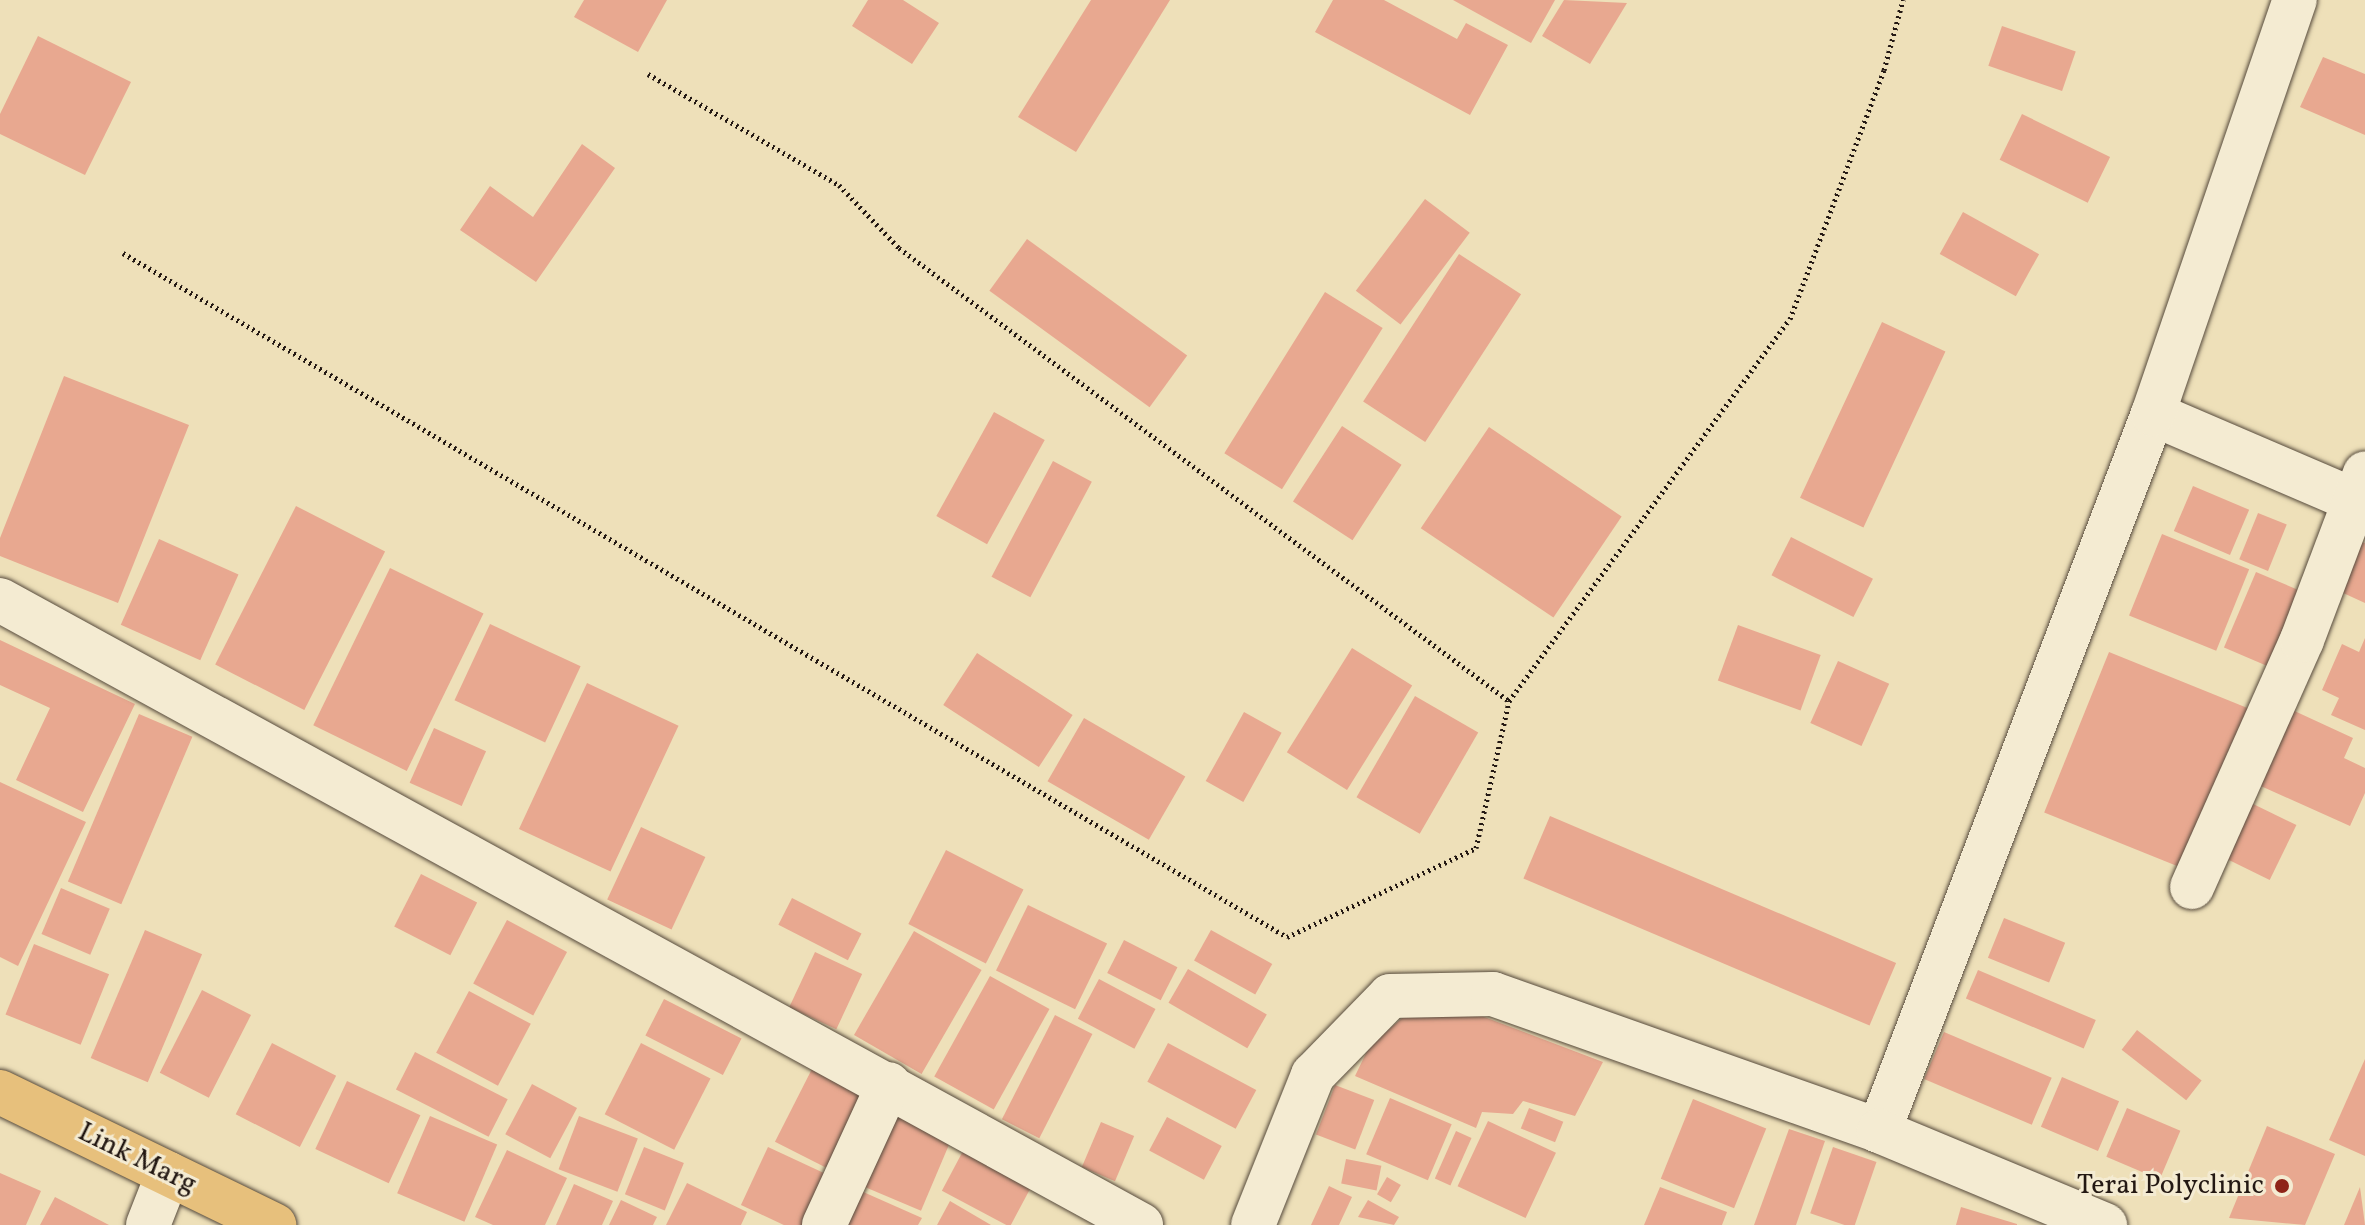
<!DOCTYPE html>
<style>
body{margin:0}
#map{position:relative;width:2365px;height:1225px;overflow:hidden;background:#eee0b9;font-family:Vollkorn,serif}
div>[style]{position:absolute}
.building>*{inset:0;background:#e8a890;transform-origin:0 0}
.path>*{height:5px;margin-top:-2.5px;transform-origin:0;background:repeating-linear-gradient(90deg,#231813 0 2px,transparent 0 6px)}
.roads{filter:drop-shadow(0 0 2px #564a3c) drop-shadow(0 0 2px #564a3c)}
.minor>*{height:44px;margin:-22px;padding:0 22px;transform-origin:22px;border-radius:22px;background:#f4ebd2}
.primary>*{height:44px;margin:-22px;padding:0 22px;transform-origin:22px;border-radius:22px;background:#e7c07c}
.dots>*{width:22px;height:22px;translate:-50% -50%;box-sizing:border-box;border:4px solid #f4ebd2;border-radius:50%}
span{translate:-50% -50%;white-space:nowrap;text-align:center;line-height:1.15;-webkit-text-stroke:6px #f4ebd2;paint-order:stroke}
.street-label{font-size:28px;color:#231813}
.poi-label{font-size:28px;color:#231813}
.right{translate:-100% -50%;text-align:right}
</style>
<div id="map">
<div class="building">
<i style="clip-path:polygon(584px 0,667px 0,638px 52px,574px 17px)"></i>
<i style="clip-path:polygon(868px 0,903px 0,939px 23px,912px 64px,852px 26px)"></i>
<i style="clip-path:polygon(1091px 0,1170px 0,1076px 152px,1018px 117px)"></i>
<i style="clip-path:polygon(1333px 0,1384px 0,1457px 39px,1466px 23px,1508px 45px,1470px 115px,1315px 32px)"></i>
<i style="clip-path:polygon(1453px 0,1555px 0,1531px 43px)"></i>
<i style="clip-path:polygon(1564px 0,1627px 3px,1590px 64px,1542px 36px)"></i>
<i style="left:2002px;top:26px;width:78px;height:42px;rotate:19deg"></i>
<i style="clip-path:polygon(38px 36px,131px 82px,85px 175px,0 134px,0 114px)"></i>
<i style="clip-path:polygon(2323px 57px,2365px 74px,2365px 135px,2300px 107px)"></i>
<i style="left:2022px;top:114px;width:98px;height:51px;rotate:26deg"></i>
<i style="clip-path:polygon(582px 144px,615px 168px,536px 282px,460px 230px,490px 186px,533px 217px)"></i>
<i style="left:1425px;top:199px;width:56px;height:115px;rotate:37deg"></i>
<i style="left:1963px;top:212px;width:87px;height:48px;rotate:29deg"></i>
<i style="left:1027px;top:239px;width:198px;height:64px;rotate:36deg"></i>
<i style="left:1459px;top:254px;width:74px;height:176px;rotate:33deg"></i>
<i style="left:1325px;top:292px;width:68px;height:190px;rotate:32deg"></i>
<i style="left:1882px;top:322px;width:70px;height:194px;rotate:25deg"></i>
<i style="clip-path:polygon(64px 376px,189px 425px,118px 603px,0 556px,0 538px)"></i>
<i style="left:994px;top:412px;width:58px;height:119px;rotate:29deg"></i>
<i style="left:1342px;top:426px;width:71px;height:90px;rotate:33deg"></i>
<i style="left:1489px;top:427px;width:160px;height:122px;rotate:34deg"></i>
<i style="left:1053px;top:461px;width:44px;height:131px;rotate:28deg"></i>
<i style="left:2193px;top:486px;width:61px;height:49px;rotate:23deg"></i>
<i style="left:296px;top:506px;width:100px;height:178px;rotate:27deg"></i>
<i style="left:2258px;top:513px;width:31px;height:50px;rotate:22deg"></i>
<i style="left:2162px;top:534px;width:94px;height:88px;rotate:22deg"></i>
<i style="left:1791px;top:537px;width:92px;height:43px;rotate:27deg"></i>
<i style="left:159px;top:539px;width:87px;height:94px;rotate:24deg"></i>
<i style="clip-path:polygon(2362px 542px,2365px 543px,2365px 603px,2341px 592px)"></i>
<i style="left:390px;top:568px;width:104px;height:175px;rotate:26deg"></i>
<i style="left:2256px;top:572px;width:49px;height:82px;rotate:23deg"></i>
<i style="left:490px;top:624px;width:100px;height:84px;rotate:25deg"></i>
<i style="left:1738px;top:625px;width:88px;height:59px;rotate:20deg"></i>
<i style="clip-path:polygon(2365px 638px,2365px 730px,2331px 715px,2339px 698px,2322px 690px,2342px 644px,2359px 652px)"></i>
<i style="clip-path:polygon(0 640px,135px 704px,83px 812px,16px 780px,50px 708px,0 685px)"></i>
<i style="left:1352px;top:648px;width:71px;height:123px;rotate:32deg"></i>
<i style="left:2109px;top:652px;width:150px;height:173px;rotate:22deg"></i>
<i style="left:977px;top:653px;width:114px;height:62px;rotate:33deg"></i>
<i style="left:1838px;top:661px;width:56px;height:68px;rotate:24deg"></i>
<i style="left:587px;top:683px;width:101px;height:161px;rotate:25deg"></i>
<i style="left:1415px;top:696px;width:73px;height:117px;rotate:30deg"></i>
<i style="clip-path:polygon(2288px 708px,2353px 738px,2344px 758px,2365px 768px,2365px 793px,2350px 826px,2254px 783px)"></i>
<i style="left:1244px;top:712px;width:43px;height:79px;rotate:29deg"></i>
<i style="left:139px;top:714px;width:58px;height:182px;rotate:23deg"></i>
<i style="left:1084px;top:718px;width:117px;height:73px;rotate:30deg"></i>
<i style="left:434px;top:728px;width:57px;height:60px;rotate:24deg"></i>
<i style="clip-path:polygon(0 782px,86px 822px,18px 966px,0 957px)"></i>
<i style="left:2247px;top:801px;width:55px;height:61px;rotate:26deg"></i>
<i style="left:1550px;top:816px;width:376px;height:68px;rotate:23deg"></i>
<i style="left:641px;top:827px;width:71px;height:80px;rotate:25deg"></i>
<i style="left:946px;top:850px;width:87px;height:83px;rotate:27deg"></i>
<i style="left:421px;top:874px;width:63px;height:59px;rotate:27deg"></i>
<i style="left:61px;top:888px;width:53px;height:50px;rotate:23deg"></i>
<i style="left:792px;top:898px;width:78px;height:30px;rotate:27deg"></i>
<i style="left:1028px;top:905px;width:88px;height:73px;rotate:26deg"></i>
<i style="left:2004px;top:918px;width:66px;height:43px;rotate:22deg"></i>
<i style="left:507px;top:920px;width:68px;height:72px;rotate:28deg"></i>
<i style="left:145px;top:930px;width:62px;height:139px;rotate:23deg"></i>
<i style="left:1211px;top:930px;width:70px;height:35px;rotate:29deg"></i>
<i style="left:914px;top:931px;width:78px;height:120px;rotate:30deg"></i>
<i style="left:1124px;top:940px;width:60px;height:37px;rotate:27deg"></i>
<i style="left:34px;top:944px;width:81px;height:76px;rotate:22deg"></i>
<i style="left:815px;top:952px;width:52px;height:61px;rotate:25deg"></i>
<i style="left:1188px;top:969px;width:91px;height:39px;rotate:30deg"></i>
<i style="left:1978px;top:970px;width:128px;height:31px;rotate:23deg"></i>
<i style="left:990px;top:976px;width:68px;height:115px;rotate:29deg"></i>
<i style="left:1099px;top:979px;width:64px;height:45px;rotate:28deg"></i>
<i style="left:202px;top:990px;width:55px;height:93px;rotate:27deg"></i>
<i style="left:469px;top:991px;width:70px;height:70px;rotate:28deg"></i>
<i style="left:664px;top:999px;width:87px;height:41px;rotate:27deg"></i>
<i style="clip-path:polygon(1413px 1009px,1479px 1015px,1603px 1062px,1575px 1116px,1523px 1101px,1513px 1114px,1482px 1112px,1476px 1128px,1355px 1076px,1370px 1045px)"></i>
<i style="left:1055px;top:1015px;width:42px;height:117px;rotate:27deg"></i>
<i style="left:2137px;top:1030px;width:82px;height:25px;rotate:38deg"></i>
<i style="left:1944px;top:1032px;width:117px;height:51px;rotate:23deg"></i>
<i style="left:272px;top:1043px;width:72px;height:80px;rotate:27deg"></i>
<i style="left:641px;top:1043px;width:78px;height:80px;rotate:27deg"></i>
<i style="left:1168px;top:1043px;width:100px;height:44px;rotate:28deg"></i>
<i style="left:415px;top:1052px;width:104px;height:42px;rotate:27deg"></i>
<i style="clip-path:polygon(2365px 1059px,2365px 1156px,2329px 1140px)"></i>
<i style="left:814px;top:1065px;width:62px;height:86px;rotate:27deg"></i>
<i style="left:2062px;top:1077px;width:62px;height:54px;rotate:23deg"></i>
<i style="left:347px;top:1081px;width:81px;height:75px;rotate:25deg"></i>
<i style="left:532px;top:1084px;width:51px;height:57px;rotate:28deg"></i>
<i style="left:1335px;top:1085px;width:42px;height:53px;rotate:21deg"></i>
<i style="left:1390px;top:1098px;width:67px;height:61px;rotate:23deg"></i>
<i style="left:1693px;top:1099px;width:79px;height:86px;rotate:22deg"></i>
<i style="left:889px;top:1107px;width:70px;height:83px;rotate:23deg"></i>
<i style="left:1529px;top:1108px;width:37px;height:22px;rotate:22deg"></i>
<i style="left:2127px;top:1108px;width:58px;height:53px;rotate:23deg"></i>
<i style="left:430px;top:1116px;width:73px;height:84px;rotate:23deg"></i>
<i style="left:579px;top:1116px;width:63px;height:57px;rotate:21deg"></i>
<i style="left:1167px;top:1117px;width:62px;height:38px;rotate:28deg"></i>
<i style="left:1488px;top:1121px;width:75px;height:72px;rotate:25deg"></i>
<i style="left:1101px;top:1122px;width:36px;height:49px;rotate:23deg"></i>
<i style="clip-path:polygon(2267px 1126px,2335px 1154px,2305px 1225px,2229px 1218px)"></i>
<i style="clip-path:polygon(1789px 1129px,1825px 1141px,1796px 1225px,1754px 1225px)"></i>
<i style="left:1456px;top:1131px;width:17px;height:52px;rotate:24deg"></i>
<i style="left:644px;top:1147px;width:43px;height:51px;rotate:22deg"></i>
<i style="left:768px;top:1147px;width:64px;height:64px;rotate:25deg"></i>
<i style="left:1833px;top:1147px;width:46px;height:70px;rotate:19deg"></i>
<i style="clip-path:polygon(507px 1150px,567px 1178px,545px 1225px,493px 1225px,475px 1217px)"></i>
<i style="left:963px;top:1151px;width:77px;height:45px;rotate:28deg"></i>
<i style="left:1346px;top:1159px;width:36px;height:25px;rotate:11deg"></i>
<i style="clip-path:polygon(0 1173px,41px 1191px,26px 1225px,0 1225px)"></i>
<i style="left:1387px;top:1177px;width:16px;height:20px;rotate:30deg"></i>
<i style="clip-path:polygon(687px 1183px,747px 1212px,741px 1225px,666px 1225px)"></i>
<i style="clip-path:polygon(574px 1184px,613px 1201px,602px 1225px,556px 1225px)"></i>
<i style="clip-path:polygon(1329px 1186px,1352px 1197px,1339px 1225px,1311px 1225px)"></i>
<i style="clip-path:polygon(852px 1187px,922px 1218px,918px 1225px,835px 1225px)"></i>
<i style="clip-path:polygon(1660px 1187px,1727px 1212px,1722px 1225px,1644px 1225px)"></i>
<i style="clip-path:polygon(2360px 1187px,2365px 1225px,2344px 1225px)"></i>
<i style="clip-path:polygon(55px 1197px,109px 1225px,40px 1225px)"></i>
<i style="clip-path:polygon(621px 1200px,657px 1217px,653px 1225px,609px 1225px)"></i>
<i style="clip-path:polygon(1368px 1200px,1399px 1217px,1394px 1225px,1358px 1217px)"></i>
<i style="clip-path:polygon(950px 1201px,991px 1225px,937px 1225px)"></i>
<i style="clip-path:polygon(1961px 1207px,2017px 1224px,2017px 1225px,1956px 1225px)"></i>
</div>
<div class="path">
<i style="left:648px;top:74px;width:221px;rotate:30.2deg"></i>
<i style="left:839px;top:185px;width:87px;rotate:46.4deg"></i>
<i style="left:899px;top:248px;width:760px;rotate:36.6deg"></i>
<i style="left:1509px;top:701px;width:474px;rotate:-53.7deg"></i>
<i style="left:1790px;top:319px;width:266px;rotate:-69.3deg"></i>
<i style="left:1884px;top:70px;width:73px;rotate:-74.8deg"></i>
<i style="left:123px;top:253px;width:1350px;rotate:30.44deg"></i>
<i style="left:1287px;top:937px;width:209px;rotate:-25.2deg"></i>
<i style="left:1476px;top:848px;width:151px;rotate:-77.3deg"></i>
</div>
<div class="roads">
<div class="minor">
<i style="left:2153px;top:414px;width:231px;rotate:23.2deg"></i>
<i style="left:0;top:600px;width:1301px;rotate:28.71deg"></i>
<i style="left:2192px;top:887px;width:270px;rotate:-66deg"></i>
<i style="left:2302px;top:640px;width:178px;rotate:-69.3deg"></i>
<i style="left:1879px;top:1131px;width:768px;rotate:-69.09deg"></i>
<i style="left:2153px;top:414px;width:438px;rotate:-71.1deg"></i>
<i style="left:148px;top:1225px;width:55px;rotate:-68.6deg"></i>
<i style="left:824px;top:1225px;width:155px;rotate:-65.3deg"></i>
<i style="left:1253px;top:1225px;width:162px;rotate:-68.2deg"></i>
<i style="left:1313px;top:1075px;width:110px;rotate:-45.7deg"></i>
<i style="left:1390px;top:996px;width:103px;rotate:-1.1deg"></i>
<i style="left:1493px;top:994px;width:410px;rotate:19.5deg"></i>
<i style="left:1879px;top:1131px;width:245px;rotate:22.6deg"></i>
</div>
<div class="primary">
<i style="left:0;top:1092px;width:305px;rotate:25.9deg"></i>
</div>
</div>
<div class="dots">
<i style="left:2282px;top:1186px;background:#8f2418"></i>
</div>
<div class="street-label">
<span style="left:137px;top:1159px;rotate:26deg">Link Marg</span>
</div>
<div class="poi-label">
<span class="right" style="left:2264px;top:1186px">Terai Polyclinic</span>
</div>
</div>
